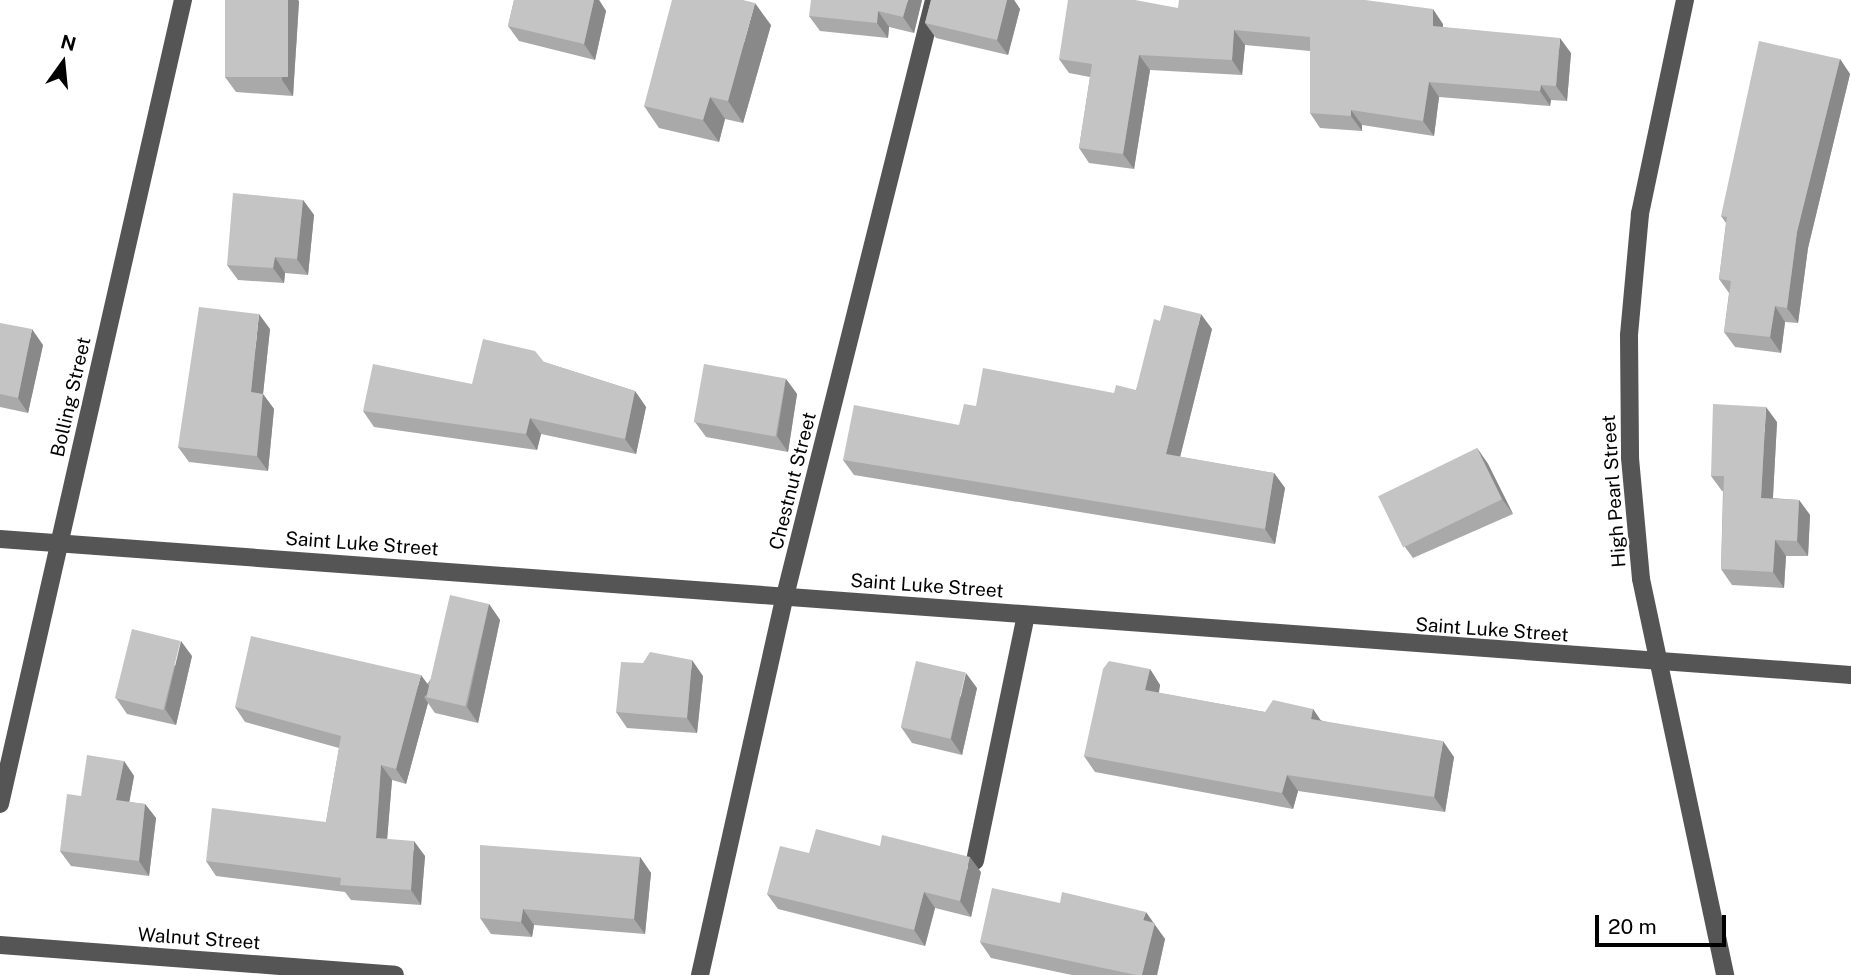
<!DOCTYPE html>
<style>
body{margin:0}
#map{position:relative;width:1851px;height:975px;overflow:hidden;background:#fff;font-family:"Public Sans",sans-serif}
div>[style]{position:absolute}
.minor>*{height:18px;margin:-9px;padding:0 9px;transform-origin:9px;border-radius:9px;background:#555}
.wall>*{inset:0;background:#a9a9a9}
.shaded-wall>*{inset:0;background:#898989}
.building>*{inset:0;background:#c4c4c4;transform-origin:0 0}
span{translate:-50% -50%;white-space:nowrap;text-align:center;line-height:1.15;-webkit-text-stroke:5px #fff;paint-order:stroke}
.street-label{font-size:19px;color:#000}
.north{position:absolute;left:28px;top:28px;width:70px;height:70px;-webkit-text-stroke:5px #fff;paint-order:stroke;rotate:15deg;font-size:19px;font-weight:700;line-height:28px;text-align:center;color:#000}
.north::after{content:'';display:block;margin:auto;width:24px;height:32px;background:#000;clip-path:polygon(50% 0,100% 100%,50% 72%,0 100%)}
.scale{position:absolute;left:1595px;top:915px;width:131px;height:32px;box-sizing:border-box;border:4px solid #000;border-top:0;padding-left:9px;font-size:21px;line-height:24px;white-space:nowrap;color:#000;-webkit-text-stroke:5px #fff;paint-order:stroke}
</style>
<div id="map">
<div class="minor">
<i style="left:1685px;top:0;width:219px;rotate:101.9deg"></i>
<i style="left:1640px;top:214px;width:122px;rotate:95.2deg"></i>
<i style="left:1629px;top:336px;width:122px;rotate:89.5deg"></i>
<i style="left:1630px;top:458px;width:121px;rotate:84.8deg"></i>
<i style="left:1641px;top:579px;width:405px;rotate:78deg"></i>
<i style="left:0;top:539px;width:1856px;rotate:4.2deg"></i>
<i style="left:0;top:804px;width:825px;rotate:-77.18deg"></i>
<i style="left:975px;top:861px;width:251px;rotate:-78.3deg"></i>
<i style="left:0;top:945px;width:396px;rotate:4.3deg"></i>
<i style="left:700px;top:975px;width:388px;rotate:-77.4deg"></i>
<i style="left:785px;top:596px;width:614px;rotate:-75.96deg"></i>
</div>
<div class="wall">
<i style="clip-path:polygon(514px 0,599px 0,606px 11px,595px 60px,519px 41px,508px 26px)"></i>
<i style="clip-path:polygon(922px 0,914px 33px,889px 27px,888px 38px,820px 31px,809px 16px)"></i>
<i style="clip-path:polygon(931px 0,1014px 0,1020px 9px,1008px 55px,936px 38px,925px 23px)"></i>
<i style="clip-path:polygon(299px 1px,293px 96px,236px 92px,225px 77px)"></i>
<i style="clip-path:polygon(1178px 8px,1443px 24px,1443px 27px,1571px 53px,1567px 101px,1551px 100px,1550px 106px,1439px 97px,1434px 136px,1362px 125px,1362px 131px,1320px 128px,1310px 113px,1310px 51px,1245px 45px,1242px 75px,1150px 70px,1134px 169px,1089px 163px,1079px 148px,1090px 77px,1069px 73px,1059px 59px)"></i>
<i style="clip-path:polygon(771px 25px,743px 123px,725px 119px,719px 142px,659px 128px,644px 106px)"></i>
<i style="clip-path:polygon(1840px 59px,1850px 74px,1808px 248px,1798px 323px,1785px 322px,1781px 353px,1735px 347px,1724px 332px,1729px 293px,1719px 279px,1726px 223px,1721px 216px)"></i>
<i style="clip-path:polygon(303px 200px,314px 215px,308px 275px,285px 273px,284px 283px,238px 280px,227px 265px)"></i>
<i style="clip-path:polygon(1160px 321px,1212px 329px,1180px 457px,1274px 473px,1285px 488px,1275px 544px,854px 475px,843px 460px,959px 425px,976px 406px,1114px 393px,1136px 390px)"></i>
<i style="clip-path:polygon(0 323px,43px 345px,28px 413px,0 407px)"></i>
<i style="clip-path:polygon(270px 329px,263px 394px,274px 409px,268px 471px,189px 462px,178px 447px)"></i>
<i style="clip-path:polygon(544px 362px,635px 391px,646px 407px,636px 454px,541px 434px,537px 450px,374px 427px,363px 411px,472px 384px)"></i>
<i style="clip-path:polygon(786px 379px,797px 394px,788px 452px,706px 437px,695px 422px)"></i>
<i style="clip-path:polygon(1777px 422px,1773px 498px,1799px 500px,1810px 515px,1808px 556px,1786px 556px,1784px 588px,1732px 585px,1721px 569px,1723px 491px,1722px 491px,1711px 476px)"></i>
<i style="clip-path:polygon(1477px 448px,1488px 464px,1513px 514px,1413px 558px,1402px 543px)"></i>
<i style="clip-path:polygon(489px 604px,500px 620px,478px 723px,435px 713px,428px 703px,406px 784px,392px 780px,387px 839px,425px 856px,421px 905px,351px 900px,345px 892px,216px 876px,206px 861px,326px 822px,339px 748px,245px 722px,235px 707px,427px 684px)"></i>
<i style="clip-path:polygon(192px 656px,176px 725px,127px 714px,116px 698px)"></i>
<i style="clip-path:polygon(643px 663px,703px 676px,697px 733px,627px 728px,616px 712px)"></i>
<i style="clip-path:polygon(1150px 669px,1160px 685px,1159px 693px,1265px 712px,1313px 709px,1320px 720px,1454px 757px,1445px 812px,1298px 791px,1293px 809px,1095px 772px,1084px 756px)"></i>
<i style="clip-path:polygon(977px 688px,962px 755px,912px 743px,901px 727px)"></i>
<i style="clip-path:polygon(124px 761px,134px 776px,129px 802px,145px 804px,156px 818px,149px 876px,71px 866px,60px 851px)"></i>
<i style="clip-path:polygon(809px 853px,981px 872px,971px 917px,935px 908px,925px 946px,778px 909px,767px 894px)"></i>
<i style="clip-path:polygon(640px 857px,651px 873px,645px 934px,534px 925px,532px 937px,491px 934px,480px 918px)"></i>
<i style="clip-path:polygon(1153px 923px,1165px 939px,1157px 975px,1072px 975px,991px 958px,980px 942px)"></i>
</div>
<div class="shaded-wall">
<i style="clip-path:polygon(288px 0,298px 0,299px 1px,293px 96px,282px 80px)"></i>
<i style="clip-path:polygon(594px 0,599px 0,606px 11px,595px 60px,584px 44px)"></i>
<i style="clip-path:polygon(908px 0,922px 0,914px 33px,903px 17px)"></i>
<i style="clip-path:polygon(1007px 0,1014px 0,1020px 9px,1008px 55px,997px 40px)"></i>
<i style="clip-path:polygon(755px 3px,771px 25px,743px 123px,728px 101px)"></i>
<i style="clip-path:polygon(1433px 9px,1443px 24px,1443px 41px,1433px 26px)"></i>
<i style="clip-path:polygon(878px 11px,889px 27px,888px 38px,877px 23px)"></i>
<i style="clip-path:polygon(1234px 30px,1245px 45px,1242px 75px,1232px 60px)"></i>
<i style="clip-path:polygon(1560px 38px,1571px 53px,1567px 101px,1556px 86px)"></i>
<i style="clip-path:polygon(1139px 55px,1150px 70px,1134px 169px,1123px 154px)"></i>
<i style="clip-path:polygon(1840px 59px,1850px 74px,1808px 248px,1798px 323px,1787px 308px,1797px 232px)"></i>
<i style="clip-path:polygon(1429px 82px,1439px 97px,1434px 136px,1423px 121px)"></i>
<i style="clip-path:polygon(1541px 85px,1551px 100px,1550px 106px,1540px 91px)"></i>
<i style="clip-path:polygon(710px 97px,725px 119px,719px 142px,703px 120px)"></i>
<i style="clip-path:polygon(1351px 110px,1362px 125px,1362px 131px,1351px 116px)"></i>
<i style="clip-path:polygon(303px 200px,314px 215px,308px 275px,297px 259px)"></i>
<i style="clip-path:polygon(275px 257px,285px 273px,284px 283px,273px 268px)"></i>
<i style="clip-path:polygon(1775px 306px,1785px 322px,1781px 353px,1770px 337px)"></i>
<i style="clip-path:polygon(259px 314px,270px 329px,263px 394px,274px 409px,268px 471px,257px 456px,251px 392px)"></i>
<i style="clip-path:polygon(1201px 314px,1212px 329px,1177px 469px,1166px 454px)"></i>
<i style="clip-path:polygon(32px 329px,43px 345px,28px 413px,18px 398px)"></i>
<i style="clip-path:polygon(786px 379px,797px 394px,788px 452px,777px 436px)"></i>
<i style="clip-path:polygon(635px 391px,646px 407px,636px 454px,625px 439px)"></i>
<i style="clip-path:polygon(1766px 407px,1777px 422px,1772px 513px,1761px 498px)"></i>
<i style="clip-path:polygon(530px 418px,541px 434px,537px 450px,526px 434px)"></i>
<i style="clip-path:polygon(1477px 448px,1488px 464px,1513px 514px,1502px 499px)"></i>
<i style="clip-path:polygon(1274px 473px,1285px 488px,1275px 544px,1265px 529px)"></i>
<i style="clip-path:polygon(1799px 500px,1810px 515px,1808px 556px,1797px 541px)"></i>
<i style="clip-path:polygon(1775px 540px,1786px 556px,1784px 588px,1773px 572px)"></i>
<i style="clip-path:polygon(489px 604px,500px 620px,478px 723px,467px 707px)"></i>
<i style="clip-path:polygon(181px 641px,192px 656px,176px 725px,165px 709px)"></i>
<i style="clip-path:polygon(692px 660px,703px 676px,697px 733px,687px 718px)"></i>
<i style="clip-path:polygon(1150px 669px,1160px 685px,1156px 706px,1145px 690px)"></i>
<i style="clip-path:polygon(966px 673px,977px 688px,962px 755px,951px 739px)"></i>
<i style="clip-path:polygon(421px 675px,432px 690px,424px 697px,428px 703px,406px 784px,396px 769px)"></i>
<i style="clip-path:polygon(1313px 709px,1324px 725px,1311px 719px)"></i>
<i style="clip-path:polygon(1443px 741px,1454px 757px,1445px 812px,1434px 797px)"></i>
<i style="clip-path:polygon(124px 761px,134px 776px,127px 815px,116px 800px)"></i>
<i style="clip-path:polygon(381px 765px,392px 780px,386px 853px,376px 838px)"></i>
<i style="clip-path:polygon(1287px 775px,1298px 791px,1293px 809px,1282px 793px)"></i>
<i style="clip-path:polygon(145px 804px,156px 818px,149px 876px,139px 861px)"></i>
<i style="clip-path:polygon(414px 841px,425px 856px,421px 905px,411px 890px)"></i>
<i style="clip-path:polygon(640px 857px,651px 873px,645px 934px,634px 919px)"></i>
<i style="clip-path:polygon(970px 857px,981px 872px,971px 917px,960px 901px)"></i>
<i style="clip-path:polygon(924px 892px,935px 908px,925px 946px,914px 930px)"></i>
<i style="clip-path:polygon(523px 909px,534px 925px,532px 937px,521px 922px)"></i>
<i style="clip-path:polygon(1146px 912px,1165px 939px,1157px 975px,1142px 975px,1143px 920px)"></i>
</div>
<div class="building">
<i style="left:225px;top:0;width:63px;height:77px"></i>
<i style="clip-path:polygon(514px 0,594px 0,584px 44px,508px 26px)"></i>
<i style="clip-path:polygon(672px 0,743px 0,755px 3px,728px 101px,710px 97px,703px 120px,644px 106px)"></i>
<i style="clip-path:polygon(811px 0,908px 0,903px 17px,878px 11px,877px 23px,809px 16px)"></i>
<i style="clip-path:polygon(931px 0,1007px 0,997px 40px,925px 23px)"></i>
<i style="clip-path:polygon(1068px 0,1135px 0,1178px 8px,1179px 0,1365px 0,1433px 9px,1433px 26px,1560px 38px,1556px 86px,1541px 85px,1540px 91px,1429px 82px,1423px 121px,1351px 110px,1351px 116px,1310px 113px,1310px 37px,1234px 30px,1232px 60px,1139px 55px,1123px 154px,1079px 148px,1092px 64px,1059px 59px)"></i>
<i style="clip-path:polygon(1759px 41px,1840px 59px,1797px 232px,1787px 308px,1775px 306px,1770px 337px,1724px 332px,1731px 281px,1719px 279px,1727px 217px,1721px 216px)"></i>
<i style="clip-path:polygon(233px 193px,303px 200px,297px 259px,275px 257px,273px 268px,227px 265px)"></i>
<i style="clip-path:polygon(1164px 305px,1201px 314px,1166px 454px,1274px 473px,1265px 529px,843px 460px,854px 405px,959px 425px,964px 404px,976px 406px,983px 368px,1114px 393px,1116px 385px,1136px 390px,1154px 319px,1160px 321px)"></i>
<i style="clip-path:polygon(199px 307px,259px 314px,251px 392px,263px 394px,257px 456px,178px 447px)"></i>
<i style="clip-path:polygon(0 323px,32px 329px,18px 398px,0 394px)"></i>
<i style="clip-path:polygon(483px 339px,535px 351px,544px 362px,635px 391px,625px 439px,530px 418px,526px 434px,363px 411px,373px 364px,472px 384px)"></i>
<i style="left:704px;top:364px;width:83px;height:59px;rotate:10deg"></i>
<i style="clip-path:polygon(1713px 404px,1766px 407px,1761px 498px,1799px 500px,1797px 541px,1775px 540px,1773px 572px,1721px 569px,1724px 476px,1711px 476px)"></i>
<i style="left:1477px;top:448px;width:57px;height:110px;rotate:64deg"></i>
<i style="left:450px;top:595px;width:40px;height:105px;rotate:13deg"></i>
<i style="left:132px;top:629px;width:50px;height:71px;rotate:14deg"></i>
<i style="clip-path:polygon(251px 636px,421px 675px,396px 769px,381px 765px,376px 838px,414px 841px,411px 890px,340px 885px,341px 878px,206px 861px,212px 808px,326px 822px,341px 736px,235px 707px)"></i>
<i style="clip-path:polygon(650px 652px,692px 660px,687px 718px,616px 712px,621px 662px,643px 663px)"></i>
<i style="left:916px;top:661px;width:51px;height:68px;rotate:13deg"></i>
<i style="clip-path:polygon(1109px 661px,1150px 669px,1145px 690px,1265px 712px,1273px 700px,1313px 709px,1311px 719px,1443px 741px,1434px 797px,1287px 775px,1282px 793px,1084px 756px,1103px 669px)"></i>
<i style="clip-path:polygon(87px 755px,124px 761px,116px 800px,145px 804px,139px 861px,60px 851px,67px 794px,81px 796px)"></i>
<i style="clip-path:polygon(816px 829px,880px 846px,882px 835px,970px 857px,960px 901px,924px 892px,914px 930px,767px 894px,780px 846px,809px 853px)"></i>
<i style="clip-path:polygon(480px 845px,640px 857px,634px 919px,523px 909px,521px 922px,480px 918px)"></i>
<i style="clip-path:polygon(992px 888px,1060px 903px,1062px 892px,1146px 912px,1143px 920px,1155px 923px,1142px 975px,1136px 975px,980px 942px)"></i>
</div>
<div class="street-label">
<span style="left:71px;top:397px;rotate:-77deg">Bolling Street</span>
<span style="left:793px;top:481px;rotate:-76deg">Chestnut Street</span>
<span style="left:1614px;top:491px;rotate:-94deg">High Pearl Street</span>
<span style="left:362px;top:544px;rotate:4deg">Saint Luke Street</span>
<span style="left:927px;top:586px;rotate:4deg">Saint Luke Street</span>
<span style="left:1492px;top:630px;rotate:4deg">Saint Luke Street</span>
<span style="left:199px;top:939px;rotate:4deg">Walnut Street</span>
</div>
<div class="north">N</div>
<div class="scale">20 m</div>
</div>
